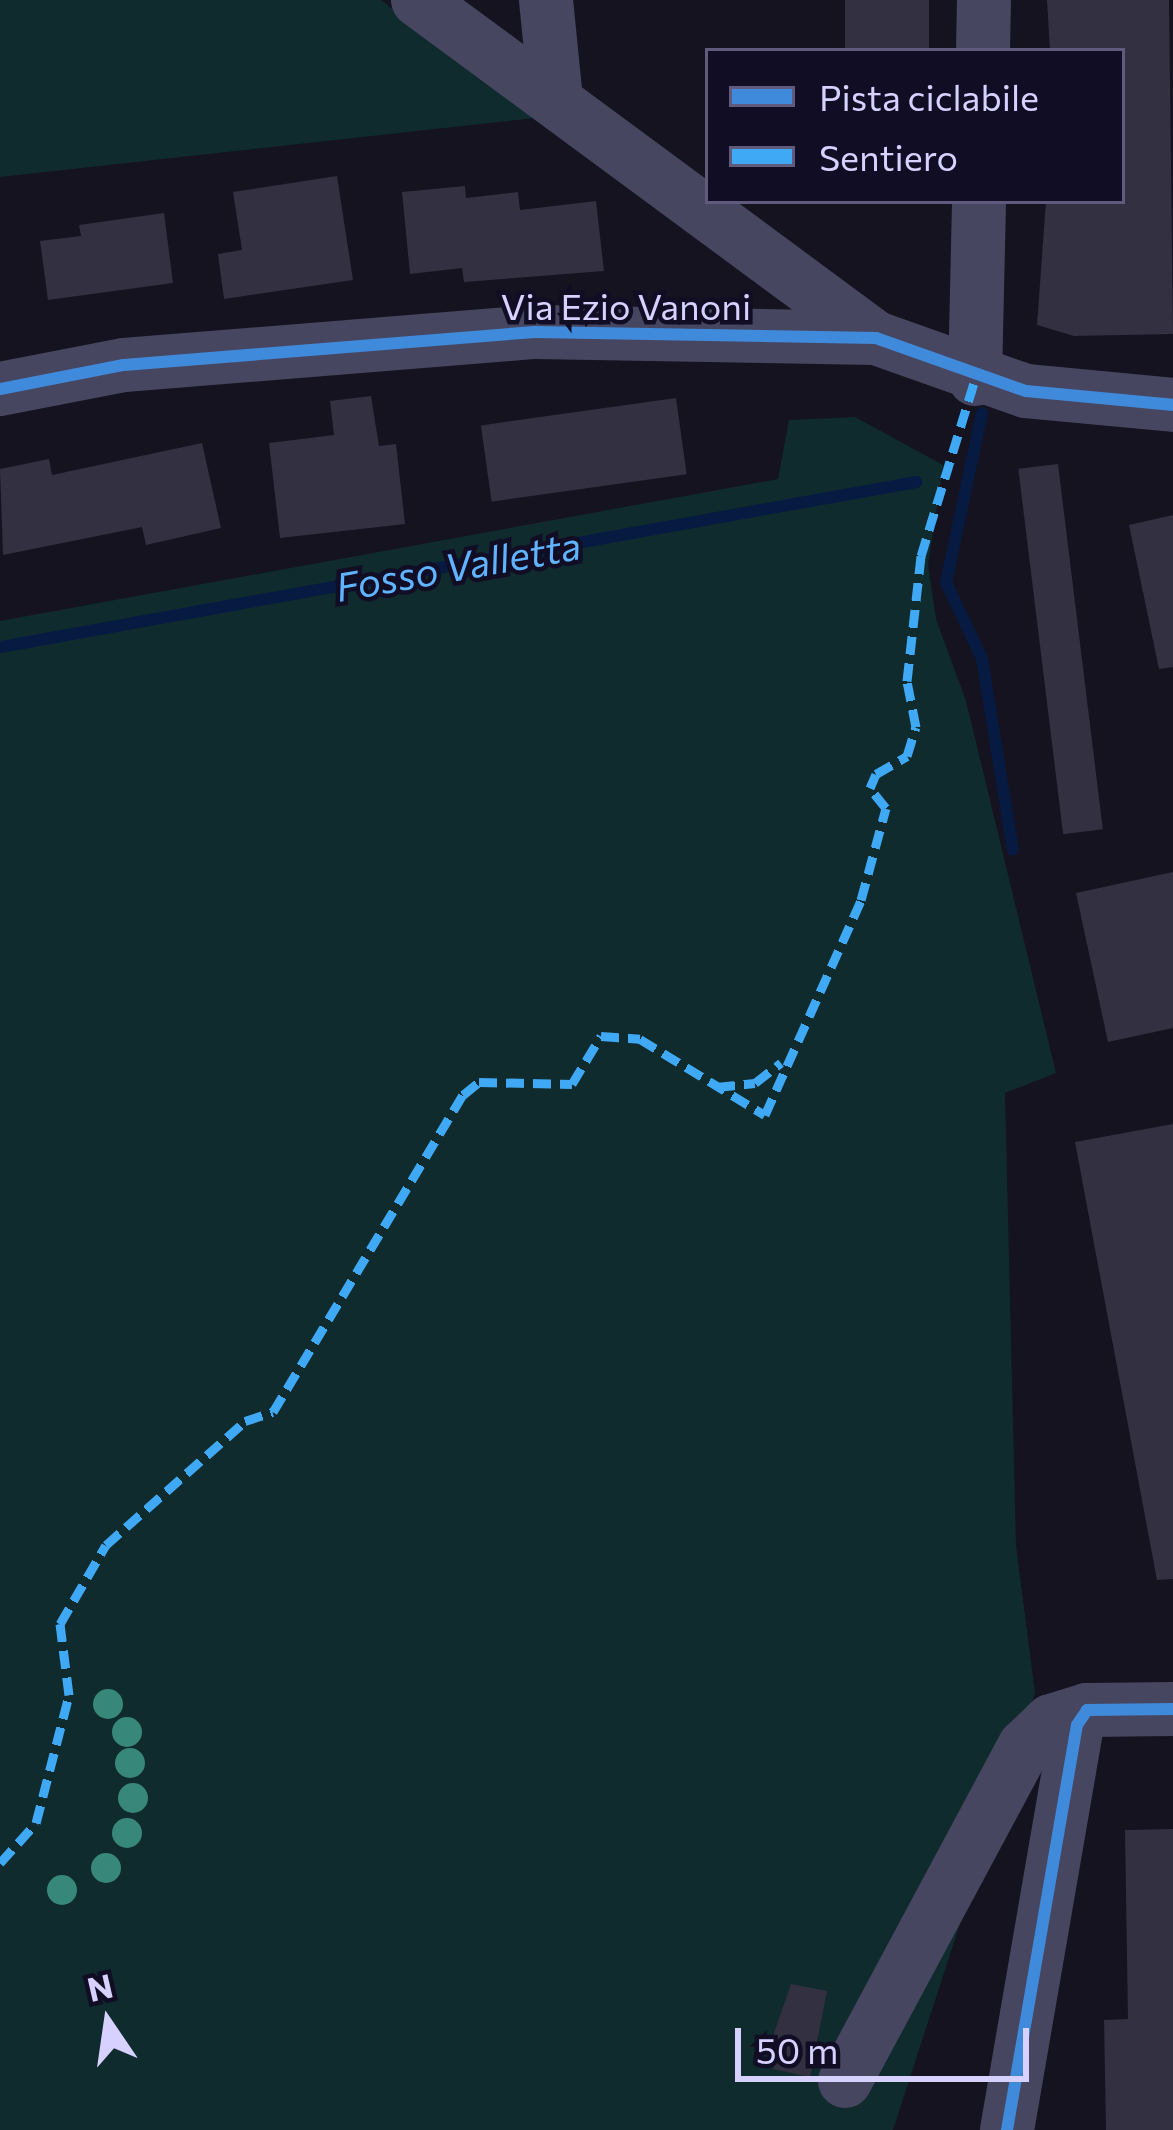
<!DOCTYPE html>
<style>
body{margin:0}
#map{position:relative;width:1173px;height:2130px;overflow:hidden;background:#14131f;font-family:Commissioner,sans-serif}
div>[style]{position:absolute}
.green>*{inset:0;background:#102b2d}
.stream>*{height:12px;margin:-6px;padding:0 6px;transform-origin:6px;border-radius:6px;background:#071b42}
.building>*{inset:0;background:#323041;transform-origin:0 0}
.minor>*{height:54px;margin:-27px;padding:0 27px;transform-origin:27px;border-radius:27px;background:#474660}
.quiet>*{height:9px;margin-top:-4.5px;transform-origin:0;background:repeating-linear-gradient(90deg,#3fa9f5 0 18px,transparent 0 27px)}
.cycleway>*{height:12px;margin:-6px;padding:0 6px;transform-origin:6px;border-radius:6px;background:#408adc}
.trees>*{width:30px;height:30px;margin:-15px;border-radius:50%;background:#37887a}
span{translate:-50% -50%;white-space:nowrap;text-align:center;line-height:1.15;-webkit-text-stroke:9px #110d25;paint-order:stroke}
.street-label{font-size:36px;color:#d6d1ff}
.water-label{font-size:39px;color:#5fb3ff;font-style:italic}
.legend{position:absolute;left:705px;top:48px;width:420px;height:156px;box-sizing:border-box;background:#110d25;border:3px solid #605b7c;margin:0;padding:15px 21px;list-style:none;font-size:36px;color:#d6d1ff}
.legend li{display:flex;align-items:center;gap:24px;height:60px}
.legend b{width:60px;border:3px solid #605b7c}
.north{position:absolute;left:48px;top:1962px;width:120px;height:120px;-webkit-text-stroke:9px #110d25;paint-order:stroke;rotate:347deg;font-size:33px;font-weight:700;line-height:48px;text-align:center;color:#d6d1ff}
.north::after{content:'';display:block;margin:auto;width:42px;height:54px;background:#d6d1ff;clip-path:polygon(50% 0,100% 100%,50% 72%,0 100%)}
.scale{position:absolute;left:735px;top:2028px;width:294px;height:54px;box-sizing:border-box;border:6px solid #d6d1ff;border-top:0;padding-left:15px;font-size:36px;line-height:42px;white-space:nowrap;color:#d6d1ff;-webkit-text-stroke:9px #110d25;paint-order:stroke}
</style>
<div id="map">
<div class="green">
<i style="clip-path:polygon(0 0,381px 0,535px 118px,0 177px)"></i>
<i style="clip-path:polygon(855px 417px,943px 465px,928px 565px,936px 619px,966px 701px,1056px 1073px,1005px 1093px,1016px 1546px,1035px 1693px,893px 2130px,0 2130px,0 621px,778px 479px,789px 420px)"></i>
</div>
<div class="stream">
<i style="left:982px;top:413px;width:173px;rotate:102deg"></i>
<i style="left:946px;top:582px;width:85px;rotate:64.9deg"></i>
<i style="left:982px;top:659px;width:193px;rotate:80.8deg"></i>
<i style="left:0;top:647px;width:931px;rotate:-10.21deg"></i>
</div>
<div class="building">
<i style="left:845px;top:0;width:84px;height:51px"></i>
<i style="clip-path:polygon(1047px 0,1169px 0,1173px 334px,1074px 336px,1037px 325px,1046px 201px,1122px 201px,1122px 51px,1050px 51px)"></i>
<i style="clip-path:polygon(337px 176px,353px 280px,224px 299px,218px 254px,242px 250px,233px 192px)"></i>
<i style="clip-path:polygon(465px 186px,466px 198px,518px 192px,520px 210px,596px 201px,604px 271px,464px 282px,462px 268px,410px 274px,402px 192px)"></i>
<i style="clip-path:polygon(164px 213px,173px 283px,48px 300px,40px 241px,81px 236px,79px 225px)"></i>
<i style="clip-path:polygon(371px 396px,379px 446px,396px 444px,405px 524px,280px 538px,269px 443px,334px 435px,330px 401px)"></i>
<i style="left:676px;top:398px;width:77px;height:197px;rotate:82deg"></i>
<i style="clip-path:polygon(202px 443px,221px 528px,146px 545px,142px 527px,3px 555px,0 469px,49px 459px,52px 475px)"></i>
<i style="left:1058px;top:464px;width:368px;height:40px;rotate:83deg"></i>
<i style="clip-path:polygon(1173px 515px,1173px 667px,1159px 669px,1129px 525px)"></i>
<i style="clip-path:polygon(1173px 872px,1173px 1028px,1108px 1042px,1076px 893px)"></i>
<i style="clip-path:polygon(1173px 1124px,1173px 1579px,1157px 1580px,1075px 1142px)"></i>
<i style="clip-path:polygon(1173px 1829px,1173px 2130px,1106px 2130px,1104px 2020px,1128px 2019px,1125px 1830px)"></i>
<i style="clip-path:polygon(791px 1984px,827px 1991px,810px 2077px,773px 2069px,775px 2057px,766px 2056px)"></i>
</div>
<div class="minor">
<i style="left:418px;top:0;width:569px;rotate:36.43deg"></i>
<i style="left:546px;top:0;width:100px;rotate:84.3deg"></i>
<i style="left:983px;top:51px;width:51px;rotate:-88.9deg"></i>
<i style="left:975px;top:379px;width:178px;rotate:-88.7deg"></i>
<i style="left:0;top:389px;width:126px;rotate:-11deg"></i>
<i style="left:124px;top:365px;width:412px;rotate:-4.6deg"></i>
<i style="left:535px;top:332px;width:341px;rotate:1deg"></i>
<i style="left:876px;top:338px;width:159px;rotate:19.5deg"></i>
<i style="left:1026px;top:391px;width:148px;rotate:5.4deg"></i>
<i style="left:845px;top:2081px;width:380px;rotate:-61.8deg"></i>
<i style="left:1025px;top:1746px;width:36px;rotate:-44deg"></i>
<i style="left:1051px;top:1721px;width:38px;rotate:-17deg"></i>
<i style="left:1007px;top:2130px;width:411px;rotate:-80.2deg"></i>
<i style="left:1077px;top:1725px;width:18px;rotate:-56deg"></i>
<i style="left:1087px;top:1710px;width:86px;rotate:-0.7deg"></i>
</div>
<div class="quiet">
<i style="left:717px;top:1087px;width:38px;rotate:-6deg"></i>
<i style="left:755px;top:1083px;width:33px;rotate:-38deg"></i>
<i style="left:0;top:1863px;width:54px;rotate:-48deg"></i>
<i style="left:36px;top:1823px;width:132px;rotate:-75.5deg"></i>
<i style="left:69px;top:1695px;width:72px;rotate:-97.2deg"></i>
<i style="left:60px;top:1624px;width:91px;rotate:-59.8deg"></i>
<i style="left:106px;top:1545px;width:186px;rotate:-41.7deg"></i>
<i style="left:245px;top:1421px;width:29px;rotate:-18deg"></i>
<i style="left:273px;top:1412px;width:370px;rotate:-59.1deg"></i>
<i style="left:463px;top:1095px;width:21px;rotate:-39deg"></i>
<i style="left:479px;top:1082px;width:93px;rotate:1.2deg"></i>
<i style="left:572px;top:1084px;width:56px;rotate:-58.9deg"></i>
<i style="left:601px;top:1036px;width:39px;rotate:4deg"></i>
<i style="left:640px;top:1039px;width:146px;rotate:31.3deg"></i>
<i style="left:765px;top:1115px;width:235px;rotate:-65.9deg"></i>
<i style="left:861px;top:900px;width:95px;rotate:-74.8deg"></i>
<i style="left:886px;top:808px;width:26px;rotate:-129deg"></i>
<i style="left:870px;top:788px;width:15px;rotate:-67deg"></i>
<i style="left:876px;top:774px;width:36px;rotate:-30deg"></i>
<i style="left:907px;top:756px;width:30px;rotate:-73deg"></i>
<i style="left:916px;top:727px;width:47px;rotate:-101.1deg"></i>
<i style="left:907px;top:681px;width:126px;rotate:-83.6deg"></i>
<i style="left:921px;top:556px;width:185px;rotate:-73deg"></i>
</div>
<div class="cycleway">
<i style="left:0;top:389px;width:126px;rotate:-11deg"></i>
<i style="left:124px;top:365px;width:412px;rotate:-4.6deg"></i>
<i style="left:535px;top:332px;width:341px;rotate:1deg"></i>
<i style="left:876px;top:338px;width:159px;rotate:19.5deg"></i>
<i style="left:1026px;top:391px;width:148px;rotate:5.4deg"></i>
<i style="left:1007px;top:2130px;width:411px;rotate:-80.2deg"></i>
<i style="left:1077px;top:1725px;width:18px;rotate:-56deg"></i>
<i style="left:1087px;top:1710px;width:86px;rotate:-0.7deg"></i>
</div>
<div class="trees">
<i style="left:108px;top:1704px"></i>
<i style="left:127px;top:1732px"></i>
<i style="left:130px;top:1763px"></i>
<i style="left:133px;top:1798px"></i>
<i style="left:127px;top:1833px"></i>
<i style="left:106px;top:1868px"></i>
<i style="left:62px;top:1890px"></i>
</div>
<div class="street-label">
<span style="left:626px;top:306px">Via Ezio Vanoni</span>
</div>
<div class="water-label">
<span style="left:458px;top:565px;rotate:-10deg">Fosso Valletta</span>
</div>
<ul class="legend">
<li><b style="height:15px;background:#408adc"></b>Pista ciclabile</li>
<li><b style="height:15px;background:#3fa9f5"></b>Sentiero</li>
</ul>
<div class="north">N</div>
<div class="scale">50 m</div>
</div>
